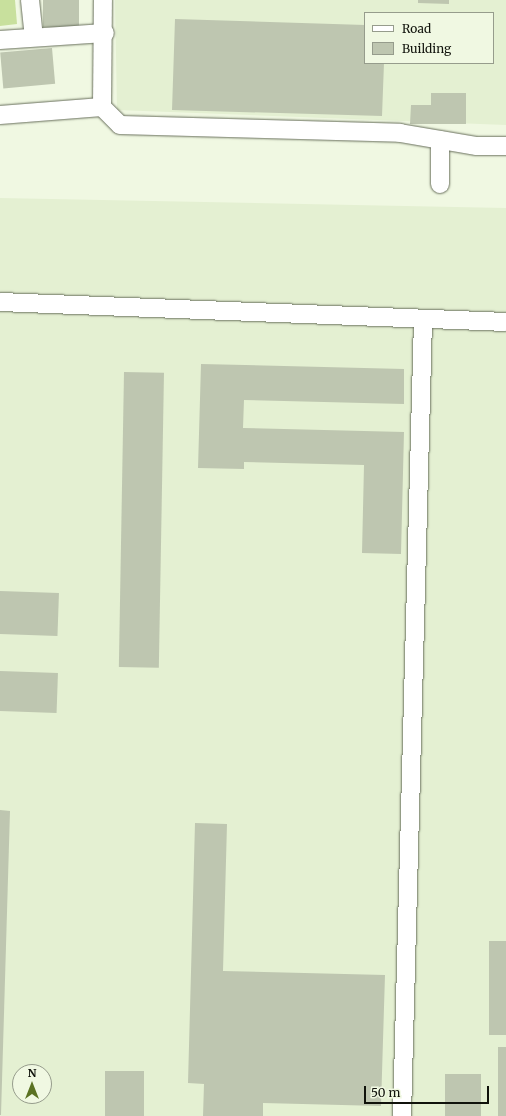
<!DOCTYPE html>
<style>
body{margin:0}
#map{position:relative;width:506px;height:1116px;overflow:hidden;background:#f0f8e2;font-family:Merriweather,serif}
div>[style]{position:absolute}
.built>*{inset:0;background:#e4f0d2}
.green>*{inset:0;background:#c8e09d}
.building>*{inset:0;background:#bec6b0;transform-origin:0 0}
.roads{filter:drop-shadow(0 0 1px #686f5c) drop-shadow(0 0 1px #686f5c)}
.minor>*{height:18px;margin:-9px;padding:0 9px;transform-origin:9px;border-radius:9px;background:#fff}
span{translate:-50% -50%;white-space:nowrap;text-align:center;line-height:1.15;-webkit-text-stroke:3.5px #f0f8e2;paint-order:stroke}
.legend{position:absolute;left:364px;top:12px;width:130px;height:52px;box-sizing:border-box;background:#f0f8e2;border:1px solid #969c8c;margin:0;padding:5px 7px;list-style:none;font-size:12px;color:#10120b}
.legend li{display:flex;align-items:center;gap:8px;height:20px}
.legend b{width:20px;border:1px solid #969c8c}
.north{position:absolute;left:12px;top:1064px;width:40px;height:40px;box-sizing:border-box;background:#f0f8e2;border:1px solid #969c8c;border-radius:50%;rotate:0deg;font-size:11px;font-weight:700;line-height:16px;text-align:center;color:#10120b}
.north::after{content:'';display:block;margin:auto;width:14px;height:18px;background:#5b7223;clip-path:polygon(50% 0,100% 100%,50% 72%,0 100%)}
.scale{position:absolute;left:364px;top:1086px;width:125px;height:18px;box-sizing:border-box;border:2px solid #10120b;border-top:0;padding-left:5px;font-size:12px;line-height:14px;white-space:nowrap;color:#10120b;-webkit-text-stroke:3px #f0f8e2;paint-order:stroke}
</style>
<div id="map">
<div class="built">
<i style="clip-path:polygon(evenodd,115px 0,506px 0,506px 125px,117px 110px,115px 0,365px 13px,493px 13px,493px 63px,365px 63px,365px 13px)"></i>
<i style="clip-path:polygon(evenodd,0 198px,506px 208px,506px 1116px,0 1116px,0 198px,20px 1072px,44px 1072px,44px 1096px,20px 1096px,20px 1072px)"></i>
</div>
<div class="green">
<i style="clip-path:polygon(0 0,15px 0,17px 24px,0 26px)"></i>
</div>
<div class="building">
<i style="left:43px;top:0;width:36px;height:27px"></i>
<i style="clip-path:polygon(418px 0,449px 0,449px 4px,418px 3px)"></i>
<i style="clip-path:polygon(175px 19px,365px 25px,365px 63px,384px 63px,382px 116px,172px 110px)"></i>
<i style="left:52px;top:48px;width:36px;height:52px;rotate:85deg"></i>
<i style="clip-path:polygon(431px 93px,466px 93px,466px 124px,410px 124px,411px 105px,431px 105px)"></i>
<i style="clip-path:polygon(201px 364px,404px 369px,404px 404px,244px 400px,243px 428px,404px 432px,401px 554px,362px 553px,364px 465px,244px 462px,244px 469px,198px 468px)"></i>
<i style="left:124px;top:372px;width:40px;height:295px;rotate:1deg"></i>
<i style="left:0;top:591px;width:59px;height:43px;rotate:2deg"></i>
<i style="left:0;top:671px;width:58px;height:40px;rotate:2deg"></i>
<i style="clip-path:polygon(0 810px,10px 811px,1px 1115px,0 1115px)"></i>
<i style="clip-path:polygon(195px 823px,227px 824px,223px 971px,385px 975px,381px 1106px,263px 1103px,263px 1116px,203px 1116px,204px 1084px,188px 1083px)"></i>
<i style="left:489px;top:941px;width:17px;height:94px"></i>
<i style="left:498px;top:1047px;width:8px;height:69px"></i>
<i style="left:105px;top:1071px;width:39px;height:45px"></i>
<i style="left:445px;top:1074px;width:36px;height:42px"></i>
</div>
<div class="roads">
<div class="minor">
<i style="left:30px;top:0;width:36px;rotate:84deg"></i>
<i style="left:0;top:40px;width:105px;rotate:-3.8deg"></i>
<i style="left:102px;top:107px;width:25px;rotate:45deg"></i>
<i style="left:120px;top:125px;width:280px;rotate:1.6deg"></i>
<i style="left:400px;top:133px;width:78px;rotate:9.6deg"></i>
<i style="left:477px;top:146px;width:29px"></i>
<i style="left:0;top:115px;width:102px;rotate:-4.5deg"></i>
<i style="left:102px;top:107px;width:107px;rotate:-89.5deg"></i>
<i style="left:440px;top:184px;width:44px;rotate:-90deg"></i>
<i style="left:0;top:302px;width:506px;rotate:2.26deg"></i>
<i style="left:402px;top:1116px;width:796px;rotate:-88.49deg"></i>
</div>
</div>
<ul class="legend">
<li><b style="height:5px;background:#fff"></b>Road</li>
<li><b style="height:11px;background:#bec6b0"></b>Building</li>
</ul>
<div class="north">N</div>
<div class="scale">50 m</div>
</div>
